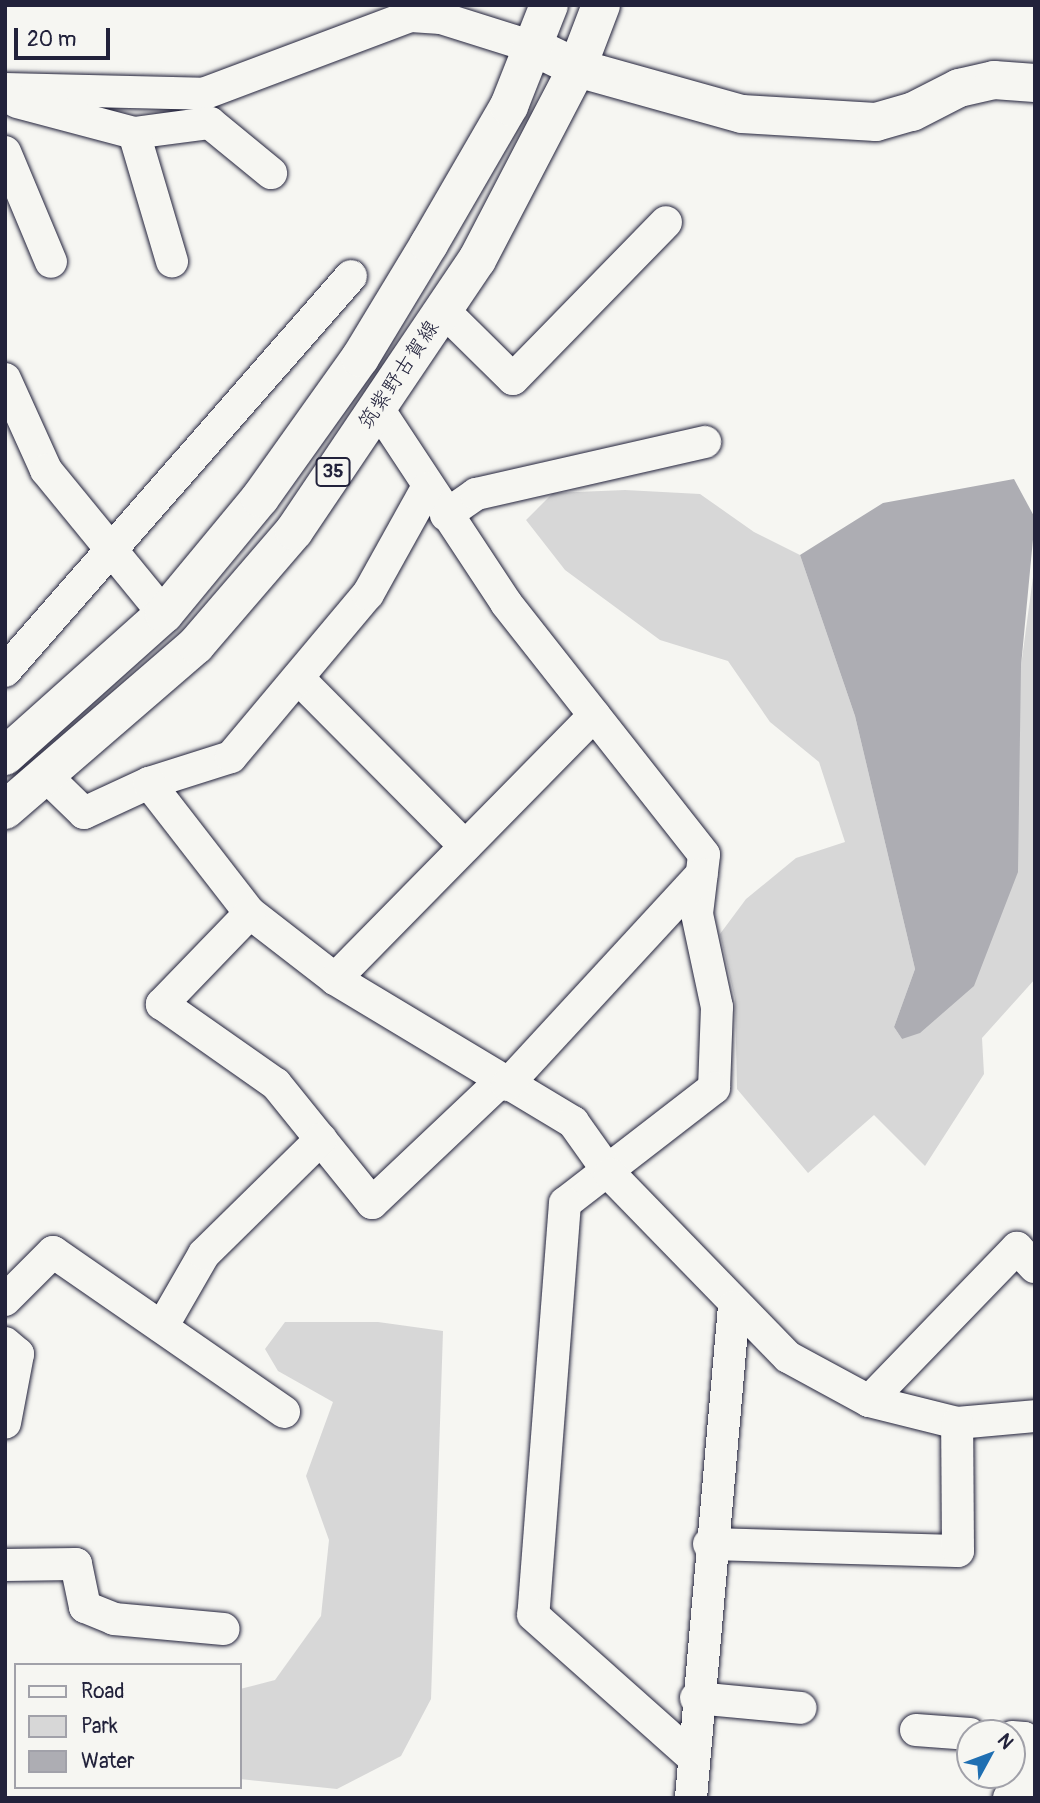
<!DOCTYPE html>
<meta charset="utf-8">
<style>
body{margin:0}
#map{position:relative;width:1040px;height:1803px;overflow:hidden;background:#f6f6f2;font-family:Pangolin,"Klee One",sans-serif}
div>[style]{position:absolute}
.green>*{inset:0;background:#d7d7d7}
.water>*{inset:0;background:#adadb3}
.roads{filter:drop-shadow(0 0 2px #22223b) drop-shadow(0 0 2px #22223b)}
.minor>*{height:32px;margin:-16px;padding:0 16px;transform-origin:16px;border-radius:16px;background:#f6f6f2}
.tertiary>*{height:38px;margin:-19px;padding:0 19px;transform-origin:19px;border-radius:19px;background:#f6f6f2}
.primary>*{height:38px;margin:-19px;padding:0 19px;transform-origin:19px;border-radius:19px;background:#f6f6f2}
span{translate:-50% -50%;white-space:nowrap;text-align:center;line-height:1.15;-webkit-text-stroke:6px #f6f6f2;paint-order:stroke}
.shield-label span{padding:2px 5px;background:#f6f6f2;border:2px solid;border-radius:5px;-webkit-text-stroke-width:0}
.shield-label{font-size:19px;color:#22223b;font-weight:700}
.street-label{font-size:21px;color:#22223b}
.frame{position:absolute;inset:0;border:7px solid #22223b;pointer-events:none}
.legend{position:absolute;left:14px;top:1663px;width:228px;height:126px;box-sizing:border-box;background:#f6f6f2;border:2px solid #a1a1a9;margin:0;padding:9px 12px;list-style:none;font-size:21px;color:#22223b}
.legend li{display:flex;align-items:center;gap:14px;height:35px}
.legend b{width:35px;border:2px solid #a1a1a9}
.north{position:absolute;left:956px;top:1719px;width:70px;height:70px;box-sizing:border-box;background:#f6f6f2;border:2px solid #a1a1a9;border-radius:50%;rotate:49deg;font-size:19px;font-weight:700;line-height:28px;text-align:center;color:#22223b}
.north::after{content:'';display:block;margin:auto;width:24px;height:32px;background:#1f6fb2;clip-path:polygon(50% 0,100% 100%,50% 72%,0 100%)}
.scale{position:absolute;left:14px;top:28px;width:96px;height:32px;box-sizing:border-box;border:4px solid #22223b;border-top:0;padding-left:9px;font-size:21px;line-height:24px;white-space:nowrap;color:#22223b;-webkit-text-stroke:5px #f6f6f2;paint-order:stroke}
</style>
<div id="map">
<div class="green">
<i style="clip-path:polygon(625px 490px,700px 494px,754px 532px,800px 555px,855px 716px,915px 969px,894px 1027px,902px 1039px,1021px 666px,1035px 562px,1035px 979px,982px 1038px,984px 1074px,925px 1166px,874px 1115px,808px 1173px,737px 1089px,735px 999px,720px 934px,746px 899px,796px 858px,845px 842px,819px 762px,770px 722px,728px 661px,660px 640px,565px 570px,526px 520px,553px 493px)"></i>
<i style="clip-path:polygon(285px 1322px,378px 1322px,443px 1331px,431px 1699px,401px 1756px,337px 1789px,240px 1779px,240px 1689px,275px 1680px,321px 1616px,329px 1540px,306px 1476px,333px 1402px,278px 1371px,265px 1349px)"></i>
</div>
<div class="water">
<i style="clip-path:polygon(1014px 479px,1035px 518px,1021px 666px,1018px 872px,974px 986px,920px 1033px,902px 1039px,894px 1027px,915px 969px,855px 716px,800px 555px,883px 503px)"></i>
</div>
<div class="roads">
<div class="minor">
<i style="left:5px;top:89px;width:198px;rotate:1.4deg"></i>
<i style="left:203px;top:94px;width:222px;rotate:-20.6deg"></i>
<i style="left:411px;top:16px;width:30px;rotate:4deg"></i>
<i style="left:441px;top:18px;width:100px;rotate:17.5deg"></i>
<i style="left:17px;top:102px;width:121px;rotate:14.8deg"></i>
<i style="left:134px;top:133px;width:77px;rotate:-7.5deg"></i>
<i style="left:210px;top:123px;width:79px;rotate:39.3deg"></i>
<i style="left:134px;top:133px;width:134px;rotate:73.5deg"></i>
<i style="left:5px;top:152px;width:119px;rotate:67.3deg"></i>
<i style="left:443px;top:310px;width:98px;rotate:44.6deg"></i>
<i style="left:513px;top:379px;width:219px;rotate:-45.7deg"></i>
<i style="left:5px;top:379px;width:100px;rotate:65.7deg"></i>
<i style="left:46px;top:470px;width:186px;rotate:50.7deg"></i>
<i style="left:377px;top:407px;width:235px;rotate:56.6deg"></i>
<i style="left:506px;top:603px;width:320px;rotate:51.8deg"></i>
<i style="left:704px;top:855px;width:59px;rotate:96.8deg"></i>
<i style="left:697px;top:914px;width:95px;rotate:77.9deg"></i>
<i style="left:717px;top:1007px;width:81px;rotate:92.1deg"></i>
<i style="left:714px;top:1088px;width:188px;rotate:142.3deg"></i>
<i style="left:565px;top:1203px;width:413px;rotate:94.4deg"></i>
<i style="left:533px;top:1615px;width:212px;rotate:41.7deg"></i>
<i style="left:446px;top:515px;width:37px;rotate:-35deg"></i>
<i style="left:476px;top:494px;width:235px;rotate:-12.8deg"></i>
<i style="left:5px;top:671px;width:525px;rotate:-48.78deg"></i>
<i style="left:298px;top:678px;width:237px;rotate:45.2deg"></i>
<i style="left:48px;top:778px;width:50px;rotate:44.2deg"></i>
<i style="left:84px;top:813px;width:72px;rotate:-24.8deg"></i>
<i style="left:149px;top:783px;width:86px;rotate:-17.6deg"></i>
<i style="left:231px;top:757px;width:213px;rotate:-50deg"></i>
<i style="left:368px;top:594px;width:121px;rotate:-60.9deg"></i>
<i style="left:149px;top:783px;width:165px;rotate:52.2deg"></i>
<i style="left:250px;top:913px;width:108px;rotate:37.8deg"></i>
<i style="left:335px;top:979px;width:278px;rotate:31deg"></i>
<i style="left:573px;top:1122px;width:64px;rotate:54.6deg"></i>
<i style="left:610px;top:1174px;width:255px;rotate:45.8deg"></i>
<i style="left:788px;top:1357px;width:92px;rotate:28.5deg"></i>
<i style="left:869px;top:1401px;width:91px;rotate:14deg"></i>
<i style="left:957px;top:1423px;width:78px;rotate:-5.1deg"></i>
<i style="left:250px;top:913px;width:127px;rotate:134deg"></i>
<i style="left:162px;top:1004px;width:139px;rotate:35.1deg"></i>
<i style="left:276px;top:1084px;width:153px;rotate:51.1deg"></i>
<i style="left:372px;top:1203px;width:178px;rotate:-43.4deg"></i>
<i style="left:335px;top:979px;width:370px;rotate:-45.5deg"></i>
<i style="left:507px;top:1085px;width:287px;rotate:-47.3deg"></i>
<i style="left:5px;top:1300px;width:68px;rotate:-45deg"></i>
<i style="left:53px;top:1252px;width:281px;rotate:34.7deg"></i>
<i style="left:162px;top:1327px;width:84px;rotate:-60.1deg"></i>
<i style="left:204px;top:1254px;width:164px;rotate:-44.5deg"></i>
<i style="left:5px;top:1343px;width:17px;rotate:40deg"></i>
<i style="left:18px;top:1354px;width:70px;rotate:100.7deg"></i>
<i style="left:869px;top:1401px;width:213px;rotate:-46deg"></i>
<i style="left:1017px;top:1248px;width:26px;rotate:47deg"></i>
<i style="left:709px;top:1544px;width:249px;rotate:1.6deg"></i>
<i style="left:958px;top:1551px;width:128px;rotate:-90.4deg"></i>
<i style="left:5px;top:1565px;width:71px;rotate:-0.8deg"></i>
<i style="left:76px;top:1564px;width:44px;rotate:78.2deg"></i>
<i style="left:85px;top:1607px;width:31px;rotate:22deg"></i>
<i style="left:114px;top:1619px;width:110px;rotate:5.2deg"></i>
<i style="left:696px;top:1698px;width:105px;rotate:5.4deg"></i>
<i style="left:916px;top:1730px;width:54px;rotate:4.2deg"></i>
<i style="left:1012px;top:1737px;width:12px;rotate:5deg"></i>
<i style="left:1024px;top:1738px;width:22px;rotate:60deg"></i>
<i style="left:691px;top:1798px;width:493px;rotate:-85deg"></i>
<i style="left:1009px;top:1798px;width:33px;rotate:-39deg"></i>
</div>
<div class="tertiary">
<i style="left:536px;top:48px;width:46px;rotate:26deg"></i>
<i style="left:577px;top:68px;width:171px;rotate:15.6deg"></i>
<i style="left:742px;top:114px;width:134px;rotate:3.4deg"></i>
<i style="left:876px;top:122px;width:37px;rotate:-16deg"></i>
<i style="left:912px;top:112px;width:53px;rotate:-27.1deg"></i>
<i style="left:959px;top:88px;width:36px;rotate:-13deg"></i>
<i style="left:994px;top:80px;width:41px;rotate:4.2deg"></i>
</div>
<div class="primary">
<i style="left:5px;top:756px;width:213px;rotate:-41.8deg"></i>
<i style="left:164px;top:614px;width:151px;rotate:-50.4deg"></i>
<i style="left:260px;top:498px;width:172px;rotate:-54.5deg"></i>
<i style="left:360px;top:358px;width:133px;rotate:-58.8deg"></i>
<i style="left:429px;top:244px;width:160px;rotate:-59.9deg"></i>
<i style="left:509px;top:106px;width:109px;rotate:-68.4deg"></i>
<i style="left:5px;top:810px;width:252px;rotate:-40.8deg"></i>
<i style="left:196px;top:645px;width:150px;rotate:-49.3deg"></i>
<i style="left:294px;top:531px;width:327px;rotate:-56deg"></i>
<i style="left:477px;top:260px;width:216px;rotate:-62.5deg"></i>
<i style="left:577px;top:68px;width:67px;rotate:-69.1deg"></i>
</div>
</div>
<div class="shield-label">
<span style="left:333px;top:472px">35</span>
</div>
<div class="street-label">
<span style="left:399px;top:375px;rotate:-56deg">筑紫野古賀線</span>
</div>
<div class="frame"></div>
<ul class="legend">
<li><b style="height:9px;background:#f6f6f2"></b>Road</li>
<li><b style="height:19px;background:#d7d7d7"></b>Park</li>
<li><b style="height:19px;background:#adadb3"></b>Water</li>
</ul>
<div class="north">N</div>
<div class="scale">20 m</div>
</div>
